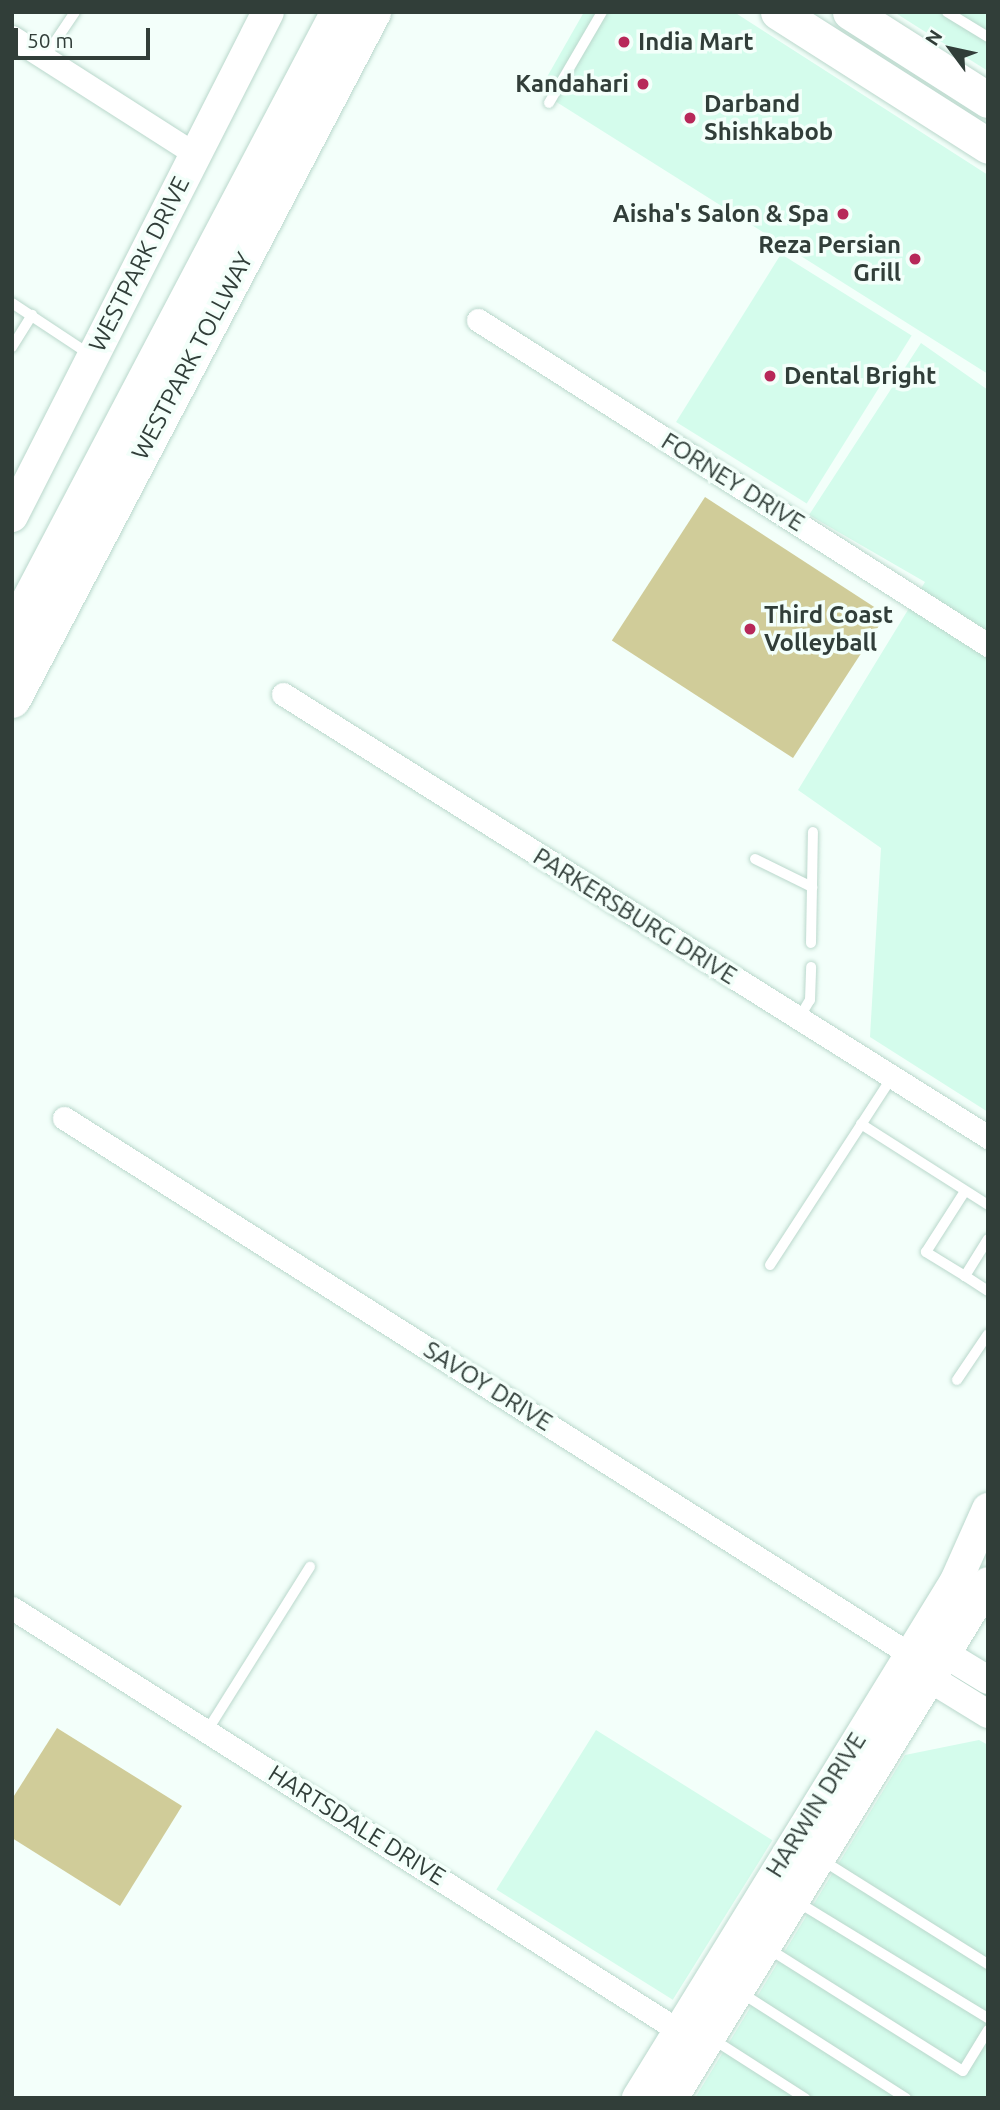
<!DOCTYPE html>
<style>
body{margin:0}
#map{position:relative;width:1000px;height:2110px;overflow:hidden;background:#f3fffa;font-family:Ubuntu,sans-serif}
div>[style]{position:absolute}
.built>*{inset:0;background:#d4fcec;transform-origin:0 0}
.green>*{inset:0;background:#d0cc99;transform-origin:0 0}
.roads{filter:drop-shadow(0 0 2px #bad8cc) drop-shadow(0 0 2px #bad8cc)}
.service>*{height:10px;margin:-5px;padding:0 5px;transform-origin:5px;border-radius:5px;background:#fff}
.minor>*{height:23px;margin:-11.5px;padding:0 11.5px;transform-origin:11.5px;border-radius:11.5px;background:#fff}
.tertiary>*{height:28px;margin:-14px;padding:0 14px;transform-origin:14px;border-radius:14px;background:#fff}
.secondary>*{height:32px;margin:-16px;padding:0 16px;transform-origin:16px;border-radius:16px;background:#fff}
.primary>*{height:35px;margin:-17.5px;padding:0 17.5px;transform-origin:17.5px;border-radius:17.5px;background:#fff}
.motorway>*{height:38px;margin:-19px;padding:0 19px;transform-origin:19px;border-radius:19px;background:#fff}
.dots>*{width:19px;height:19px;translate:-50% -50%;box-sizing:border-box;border:4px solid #f3fffa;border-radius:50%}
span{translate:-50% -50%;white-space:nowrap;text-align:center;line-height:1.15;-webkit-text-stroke:7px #f3fffa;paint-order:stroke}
.poi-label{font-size:24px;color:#313e39;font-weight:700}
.left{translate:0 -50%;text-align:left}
.right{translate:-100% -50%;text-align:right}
.street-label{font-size:24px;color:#313e39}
.frame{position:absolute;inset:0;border:14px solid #313e39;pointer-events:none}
.north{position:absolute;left:916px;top:14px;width:70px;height:70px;-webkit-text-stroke:5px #f3fffa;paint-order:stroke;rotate:303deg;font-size:19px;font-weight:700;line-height:28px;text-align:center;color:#313e39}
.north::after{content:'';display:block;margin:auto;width:24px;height:32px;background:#313e39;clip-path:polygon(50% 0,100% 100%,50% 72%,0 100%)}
.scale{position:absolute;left:14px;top:28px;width:136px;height:32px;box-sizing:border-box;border:4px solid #313e39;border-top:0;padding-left:9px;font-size:21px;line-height:24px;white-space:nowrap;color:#313e39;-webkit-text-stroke:5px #f3fffa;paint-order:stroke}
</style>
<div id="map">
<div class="built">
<i style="clip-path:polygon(584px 12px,734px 12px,988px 175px,988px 374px,539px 91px)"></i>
<i style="clip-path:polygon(894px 12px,988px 12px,988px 71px,916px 26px)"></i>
<i style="left:781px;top:254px;width:154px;height:198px;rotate:32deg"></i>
<i style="clip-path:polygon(921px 343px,988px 390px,988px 1112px,870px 1037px,881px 848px,798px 790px,925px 582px,809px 515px)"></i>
<i style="left:596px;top:1730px;width:208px;height:188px;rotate:32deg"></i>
<i style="clip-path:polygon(979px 1740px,988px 1745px,988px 2098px,695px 2098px,905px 1755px)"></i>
</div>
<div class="green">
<i style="left:705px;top:497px;width:216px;height:171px;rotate:33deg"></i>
<i style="clip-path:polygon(57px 1728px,182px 1806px,120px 1906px,12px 1838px,12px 1799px)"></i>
</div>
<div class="roads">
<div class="service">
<i style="left:947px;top:12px;width:48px;rotate:31.4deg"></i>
<i style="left:44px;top:58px;width:55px;rotate:-56deg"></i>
<i style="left:549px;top:103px;width:105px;rotate:-59.8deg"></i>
<i style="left:12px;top:303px;width:92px;rotate:33.5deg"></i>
<i style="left:12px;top:347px;width:38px;rotate:-58deg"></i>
<i style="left:755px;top:859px;width:64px;rotate:26.2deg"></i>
<i style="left:811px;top:943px;width:111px;rotate:-89deg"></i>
<i style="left:799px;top:1018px;width:21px;rotate:-59deg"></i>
<i style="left:810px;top:1000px;width:33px;rotate:-88deg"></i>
<i style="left:861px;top:1124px;width:151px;rotate:32.5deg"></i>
<i style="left:988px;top:1239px;width:44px;rotate:121.9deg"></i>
<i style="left:965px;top:1276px;width:27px;rotate:33deg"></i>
<i style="left:770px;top:1265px;width:224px;rotate:-57deg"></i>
<i style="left:965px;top:1276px;width:46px;rotate:-148.4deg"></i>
<i style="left:926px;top:1252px;width:72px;rotate:-57.4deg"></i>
<i style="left:957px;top:1380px;width:55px;rotate:-56deg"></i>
<i style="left:207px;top:1731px;width:194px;rotate:-57.9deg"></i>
<i style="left:822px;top:1860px;width:196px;rotate:32.1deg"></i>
<i style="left:796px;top:1901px;width:225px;rotate:31.4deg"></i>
<i style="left:769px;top:1949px;width:229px;rotate:32.2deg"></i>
<i style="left:963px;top:2071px;width:48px;rotate:-58.6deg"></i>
<i style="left:740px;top:1992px;width:197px;rotate:32.6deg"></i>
<i style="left:711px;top:2038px;width:112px;rotate:32.6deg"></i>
</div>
<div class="minor">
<i style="left:12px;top:37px;width:217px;rotate:32.6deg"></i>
<i style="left:478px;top:320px;width:605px;rotate:32.51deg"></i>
<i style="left:283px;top:694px;width:833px;rotate:32.14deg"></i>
<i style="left:64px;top:1118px;width:1003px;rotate:32.37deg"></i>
<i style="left:12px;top:1608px;width:805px;rotate:32.37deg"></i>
</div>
<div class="tertiary">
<i style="left:921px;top:1655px;width:26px"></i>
<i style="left:947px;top:1655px;width:48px;rotate:31.4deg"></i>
<i style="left:915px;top:1660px;width:25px;rotate:50deg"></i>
<i style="left:931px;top:1679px;width:67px;rotate:31.6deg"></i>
</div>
<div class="secondary">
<i style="left:12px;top:516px;width:565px;rotate:-63.07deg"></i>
<i style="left:638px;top:2098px;width:607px;rotate:-58.4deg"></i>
<i style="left:956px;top:1581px;width:79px;rotate:-66deg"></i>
<i style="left:672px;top:2098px;width:604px;rotate:-58.47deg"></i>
</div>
<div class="primary">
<i style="left:778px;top:12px;width:249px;rotate:32.5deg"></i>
<i style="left:850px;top:12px;width:164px;rotate:32.5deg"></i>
</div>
<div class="motorway">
<i style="left:12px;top:636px;width:705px;rotate:-62.27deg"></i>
<i style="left:12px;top:699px;width:776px;rotate:-62.34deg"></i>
</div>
</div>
<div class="dots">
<i style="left:624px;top:42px;background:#b72859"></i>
<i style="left:643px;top:84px;background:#b72859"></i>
<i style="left:690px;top:118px;background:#b72859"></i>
<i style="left:843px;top:214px;background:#b72859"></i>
<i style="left:915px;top:259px;background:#b72859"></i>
<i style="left:770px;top:376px;background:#b72859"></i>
<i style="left:750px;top:629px;background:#b72859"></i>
</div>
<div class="poi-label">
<span class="left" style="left:638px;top:42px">India Mart</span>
<span class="right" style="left:629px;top:84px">Kandahari</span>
<span class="left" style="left:704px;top:118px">Darband<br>Shishkabob</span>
<span class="right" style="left:829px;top:214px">Aisha's Salon &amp; Spa</span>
<span class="right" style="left:901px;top:259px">Reza Persian<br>Grill</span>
<span class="left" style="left:784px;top:376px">Dental Bright</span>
<span class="left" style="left:764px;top:629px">Third Coast<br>Volleyball</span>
</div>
<div class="street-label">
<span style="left:139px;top:264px;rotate:-63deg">WESTPARK DRIVE</span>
<span style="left:192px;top:356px;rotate:-62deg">WESTPARK TOLLWAY</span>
<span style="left:733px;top:482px;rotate:32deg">FORNEY DRIVE</span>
<span style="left:635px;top:916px;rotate:32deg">PARKERSBURG DRIVE</span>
<span style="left:488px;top:1386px;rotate:32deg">SAVOY DRIVE</span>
<span style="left:816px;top:1805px;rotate:-58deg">HARWIN DRIVE</span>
<span style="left:357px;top:1825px;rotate:32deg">HARTSDALE DRIVE</span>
</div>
<div class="frame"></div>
<div class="north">N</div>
<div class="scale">50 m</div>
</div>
